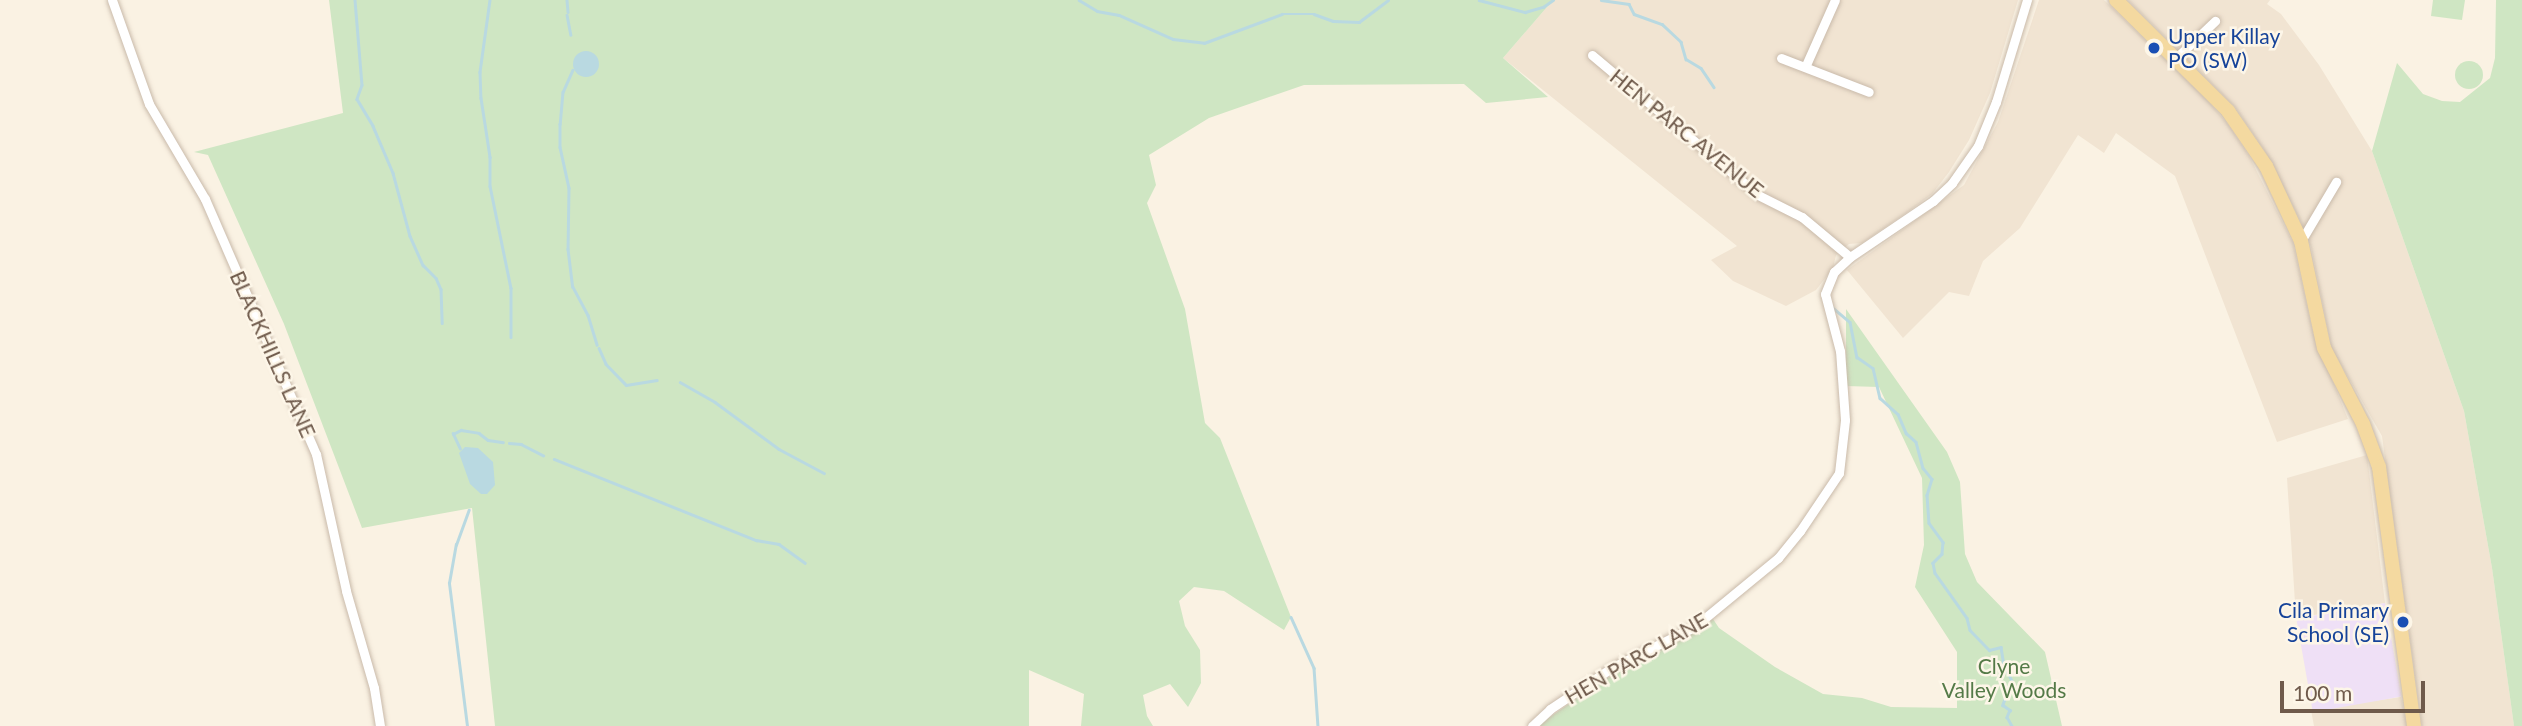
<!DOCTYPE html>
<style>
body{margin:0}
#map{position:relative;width:2522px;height:726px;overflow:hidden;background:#faf2e3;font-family:Lato,sans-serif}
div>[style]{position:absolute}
.residential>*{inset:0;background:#f1e4d2}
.education>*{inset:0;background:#efe0f6;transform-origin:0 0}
.green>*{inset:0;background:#cfe6c3}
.round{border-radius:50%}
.water>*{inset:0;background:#b9d9e1}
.stream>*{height:2.5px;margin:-1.25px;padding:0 1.25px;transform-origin:1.25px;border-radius:1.25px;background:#b9d9e1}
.roads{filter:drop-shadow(0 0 2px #c9baaa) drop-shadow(0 0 2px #c9baaa)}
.minor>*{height:9px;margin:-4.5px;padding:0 4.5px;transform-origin:4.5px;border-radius:4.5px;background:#fff}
.primary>*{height:14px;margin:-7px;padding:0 7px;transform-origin:7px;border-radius:7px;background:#f4d9a0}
.dots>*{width:19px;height:19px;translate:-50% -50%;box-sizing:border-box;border:4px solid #fdf6e8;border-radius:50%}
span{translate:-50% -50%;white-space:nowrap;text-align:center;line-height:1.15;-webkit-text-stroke:5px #fdf6e8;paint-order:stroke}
.transit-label{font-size:21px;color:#164399}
.left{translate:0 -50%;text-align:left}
.right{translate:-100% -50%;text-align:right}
.street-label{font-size:21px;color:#6f5a4b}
.park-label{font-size:21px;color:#547a47}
.scale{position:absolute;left:2280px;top:681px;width:145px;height:32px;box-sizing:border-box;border:4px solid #6f5a4b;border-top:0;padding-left:9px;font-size:21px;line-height:24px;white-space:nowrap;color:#6f5a4b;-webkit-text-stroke:5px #fdf6e8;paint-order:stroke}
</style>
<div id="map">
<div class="residential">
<i style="clip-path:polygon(1553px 0,2018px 0,1990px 93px,1969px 140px,1949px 172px,1932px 194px,1909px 211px,1862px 243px,1849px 244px,1836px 255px,1833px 268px,1816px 290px,1786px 306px,1733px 281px,1711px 260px,1737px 246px,1503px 58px)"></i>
<i style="clip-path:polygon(2039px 0,2104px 0,2207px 100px,2227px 123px,2249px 156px,2293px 243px,2313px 333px,2348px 419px,2277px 442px,2175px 176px,2116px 133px,2104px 153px,2078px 135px,2020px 228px,1983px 261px,1969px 296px,1949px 292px,1903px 338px,1847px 270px,1964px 185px,1998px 122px)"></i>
<i style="clip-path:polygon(2128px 0,2270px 0,2267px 4px,2281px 14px,2319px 65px,2372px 151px,2464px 411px,2492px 568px,2514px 726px,2422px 726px,2382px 436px,2332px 349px,2311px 247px,2300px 220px,2265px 151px,2235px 107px)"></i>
<i style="clip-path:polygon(2367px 455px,2385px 603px,2296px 618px,2287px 478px)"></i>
<i style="clip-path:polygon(2401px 697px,2407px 726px,2314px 726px,2311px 710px)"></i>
</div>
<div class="education">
<i style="left:2385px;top:603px;width:95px;height:90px;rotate:80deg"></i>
</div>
<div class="green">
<i style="clip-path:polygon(329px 0,1553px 0,1503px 58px,1548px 97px,1486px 103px,1464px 84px,1304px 85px,1209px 118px,1149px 155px,1156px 185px,1147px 203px,1185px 309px,1205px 423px,1220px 438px,1291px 617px,1284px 630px,1224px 591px,1194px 587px,1179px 601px,1185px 626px,1200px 650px,1201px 683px,1188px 707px,1170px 684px,1143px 695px,1147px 716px,1153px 726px,1081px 726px,1084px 694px,1029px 670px,1029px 726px,495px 726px,472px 508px,362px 528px,284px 324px,208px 155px,194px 152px,343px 113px)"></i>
<i style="clip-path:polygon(2433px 0,2465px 0,2462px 20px,2431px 16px)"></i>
<i style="clip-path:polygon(2496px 0,2522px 0,2522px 726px,2514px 726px,2492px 568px,2464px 411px,2372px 151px,2397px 63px,2423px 94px,2442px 101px,2460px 102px,2490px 78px,2495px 58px)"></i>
<i class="round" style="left:2455px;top:61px;width:28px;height:28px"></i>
<i style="clip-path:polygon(1846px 309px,1947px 452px,1960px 482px,1965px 554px,1977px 582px,2045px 652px,2062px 726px,1537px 726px,1602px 681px,1713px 619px,1719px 628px,1775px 667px,1823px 694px,1862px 698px,1891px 707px,1957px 708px,1957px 652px,1915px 587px,1924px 545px,1922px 478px,1879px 387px,1846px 386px)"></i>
</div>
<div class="water">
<i class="round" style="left:573px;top:51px;width:26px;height:26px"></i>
<i style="clip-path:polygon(465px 447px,478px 448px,493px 462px,495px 485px,487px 494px,481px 494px,470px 484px,459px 453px)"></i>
</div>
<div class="stream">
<i style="left:355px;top:0;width:85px;rotate:85.3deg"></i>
<i style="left:362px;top:85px;width:15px;rotate:110deg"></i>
<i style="left:357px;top:99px;width:31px;rotate:59deg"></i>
<i style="left:373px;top:126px;width:51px;rotate:66.9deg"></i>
<i style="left:393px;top:173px;width:65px;rotate:74.9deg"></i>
<i style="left:410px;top:236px;width:32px;rotate:66deg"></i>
<i style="left:423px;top:265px;width:18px;rotate:45deg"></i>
<i style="left:436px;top:278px;width:12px;rotate:66deg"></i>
<i style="left:441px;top:289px;width:34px;rotate:88deg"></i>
<i style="left:490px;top:0;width:73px;rotate:97.9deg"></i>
<i style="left:480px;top:72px;width:26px;rotate:88deg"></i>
<i style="left:481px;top:98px;width:60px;rotate:81.3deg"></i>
<i style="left:490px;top:157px;width:29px;rotate:90deg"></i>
<i style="left:490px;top:186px;width:104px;rotate:78.4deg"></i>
<i style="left:511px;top:288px;width:49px;rotate:90deg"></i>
<i style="left:567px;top:0;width:12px;rotate:85deg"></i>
<i style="left:1079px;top:0;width:21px;rotate:31deg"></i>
<i style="left:1097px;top:11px;width:22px;rotate:10deg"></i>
<i style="left:1119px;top:15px;width:59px;rotate:24deg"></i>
<i style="left:1173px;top:39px;width:31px;rotate:7deg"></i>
<i style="left:1204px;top:43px;width:83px;rotate:-20.4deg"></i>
<i style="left:1282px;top:14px;width:32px"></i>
<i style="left:1314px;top:14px;width:20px;rotate:20deg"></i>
<i style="left:1333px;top:21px;width:26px;rotate:2deg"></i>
<i style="left:1359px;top:22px;width:36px;rotate:-37deg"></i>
<i style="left:1479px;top:0;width:48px;rotate:14.6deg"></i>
<i style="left:1525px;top:12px;width:19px;rotate:-16deg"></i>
<i style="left:1543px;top:7px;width:12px;rotate:-35deg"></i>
<i style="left:1601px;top:0;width:28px;rotate:8deg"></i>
<i style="left:1629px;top:4px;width:11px;rotate:63deg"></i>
<i style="left:1634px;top:14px;width:30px;rotate:20deg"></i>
<i style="left:1662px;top:24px;width:26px;rotate:43deg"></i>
<i style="left:1681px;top:42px;width:18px;rotate:74deg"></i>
<i style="left:1686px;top:59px;width:17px;rotate:31deg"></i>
<i style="left:1701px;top:68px;width:23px;rotate:56deg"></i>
<i style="left:567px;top:15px;width:20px;rotate:79deg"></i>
<i style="left:573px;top:70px;width:24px;rotate:114deg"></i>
<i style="left:563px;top:92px;width:32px;rotate:95deg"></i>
<i style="left:560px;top:124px;width:23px;rotate:90deg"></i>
<i style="left:560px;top:147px;width:42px;rotate:77.6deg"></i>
<i style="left:569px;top:188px;width:61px;rotate:90.9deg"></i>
<i style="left:568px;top:249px;width:38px;rotate:83deg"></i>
<i style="left:573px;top:287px;width:32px;rotate:62deg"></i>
<i style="left:588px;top:315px;width:31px;rotate:73deg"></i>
<i style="left:1832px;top:307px;width:23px;rotate:40deg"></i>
<i style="left:1850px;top:322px;width:36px;rotate:79deg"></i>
<i style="left:1857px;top:357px;width:19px;rotate:35deg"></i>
<i style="left:1873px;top:368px;width:31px;rotate:77deg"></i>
<i style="left:1880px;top:398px;width:24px;rotate:42deg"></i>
<i style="left:1898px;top:414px;width:21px;rotate:67deg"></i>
<i style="left:1906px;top:433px;width:13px;rotate:42deg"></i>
<i style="left:1916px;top:442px;width:27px;rotate:75deg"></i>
<i style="left:1923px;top:468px;width:14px;rotate:51deg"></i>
<i style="left:1932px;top:479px;width:17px;rotate:107deg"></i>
<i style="left:1927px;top:495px;width:28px;rotate:86deg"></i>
<i style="left:1929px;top:523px;width:24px;rotate:54deg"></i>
<i style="left:1943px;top:542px;width:12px;rotate:95deg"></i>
<i style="left:1942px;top:554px;width:13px;rotate:135deg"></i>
<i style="left:1933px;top:563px;width:10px;rotate:79deg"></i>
<i style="left:1935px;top:573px;width:55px;rotate:54.6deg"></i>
<i style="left:1967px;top:618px;width:12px;rotate:76deg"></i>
<i style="left:1970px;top:630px;width:28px;rotate:46deg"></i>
<i style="left:1989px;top:650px;width:12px;rotate:-14deg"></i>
<i style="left:2001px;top:647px;width:18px;rotate:81deg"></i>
<i style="left:2004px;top:665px;width:18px;rotate:63deg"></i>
<i style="left:2012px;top:681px;width:26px;rotate:111deg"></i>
<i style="left:2003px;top:705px;width:9px;rotate:36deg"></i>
<i style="left:2010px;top:710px;width:8px;rotate:113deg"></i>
<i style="left:2007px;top:717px;width:10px;rotate:61deg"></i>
<i style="left:599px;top:348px;width:17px;rotate:66deg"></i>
<i style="left:606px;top:364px;width:29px;rotate:46deg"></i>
<i style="left:626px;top:385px;width:31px;rotate:-9deg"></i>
<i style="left:680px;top:382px;width:40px;rotate:29.7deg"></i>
<i style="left:715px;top:402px;width:79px;rotate:36.3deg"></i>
<i style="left:779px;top:449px;width:51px;rotate:28.1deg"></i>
<i style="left:509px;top:443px;width:12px;rotate:5deg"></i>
<i style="left:521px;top:444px;width:25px;rotate:27deg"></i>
<i style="left:460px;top:449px;width:17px;rotate:-115deg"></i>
<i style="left:453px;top:434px;width:9px;rotate:-27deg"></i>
<i style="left:461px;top:430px;width:18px;rotate:9deg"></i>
<i style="left:479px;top:433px;width:11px;rotate:38deg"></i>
<i style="left:488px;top:440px;width:15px;rotate:8deg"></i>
<i style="left:554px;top:459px;width:218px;rotate:21.9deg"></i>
<i style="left:756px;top:540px;width:23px;rotate:10deg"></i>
<i style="left:779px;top:544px;width:32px;rotate:36deg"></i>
<i style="left:1291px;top:617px;width:56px;rotate:65.7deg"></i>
<i style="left:1314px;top:668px;width:58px;rotate:86.1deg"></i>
<i style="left:467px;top:726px;width:144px;rotate:-97.2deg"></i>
<i style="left:449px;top:583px;width:39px;rotate:-80deg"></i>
<i style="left:456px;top:545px;width:37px;rotate:-70deg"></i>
</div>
<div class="roads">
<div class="minor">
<i style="left:112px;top:0;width:110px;rotate:70.4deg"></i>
<i style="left:149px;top:104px;width:110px;rotate:59.5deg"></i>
<i style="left:205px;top:199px;width:278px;rotate:66.5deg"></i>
<i style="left:316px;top:454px;width:140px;rotate:77.6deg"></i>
<i style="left:346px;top:591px;width:101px;rotate:73.9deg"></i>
<i style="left:374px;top:688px;width:38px;rotate:81deg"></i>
<i style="left:1592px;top:55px;width:217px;rotate:40.1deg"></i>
<i style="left:1758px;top:195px;width:49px;rotate:26.6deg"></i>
<i style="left:1802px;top:217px;width:62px;rotate:39.8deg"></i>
<i style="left:1781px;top:58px;width:94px;rotate:21.1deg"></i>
<i style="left:2176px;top:58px;width:54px;rotate:-43.5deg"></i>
<i style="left:1806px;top:65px;width:71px;rotate:-66deg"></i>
<i style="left:2301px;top:241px;width:69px;rotate:-59.3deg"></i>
<i style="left:1532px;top:726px;width:25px;rotate:-43deg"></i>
<i style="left:1550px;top:709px;width:76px;rotate:-33.7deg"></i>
<i style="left:1613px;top:667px;width:90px;rotate:-26.3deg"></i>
<i style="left:1694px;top:627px;width:109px;rotate:-39.4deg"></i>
<i style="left:1778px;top:558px;width:35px;rotate:-51deg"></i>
<i style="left:1800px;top:531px;width:70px;rotate:-56.1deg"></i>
<i style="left:1839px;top:473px;width:53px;rotate:-83.5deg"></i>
<i style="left:1845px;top:420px;width:69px;rotate:-94.1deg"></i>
<i style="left:1840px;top:351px;width:59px;rotate:-104.7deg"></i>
<i style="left:1825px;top:294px;width:24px;rotate:-68deg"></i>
<i style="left:1834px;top:272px;width:22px;rotate:-43deg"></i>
<i style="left:1850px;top:257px;width:100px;rotate:-34deg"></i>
<i style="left:1933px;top:201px;width:26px;rotate:-43deg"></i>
<i style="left:1952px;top:183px;width:45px;rotate:-54.9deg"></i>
<i style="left:1978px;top:146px;width:48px;rotate:-67.8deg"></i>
<i style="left:1996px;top:102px;width:107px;rotate:-73.1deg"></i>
</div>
<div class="primary">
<i style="left:2116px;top:0;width:158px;rotate:44.7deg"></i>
<i style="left:2228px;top:111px;width:67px;rotate:55.4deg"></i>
<i style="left:2266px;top:166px;width:83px;rotate:65deg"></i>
<i style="left:2301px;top:241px;width:109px;rotate:77.9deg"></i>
<i style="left:2324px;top:348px;width:85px;rotate:62.8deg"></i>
<i style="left:2363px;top:424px;width:46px;rotate:69.6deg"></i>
<i style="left:2379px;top:467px;width:261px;rotate:82.3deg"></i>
</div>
</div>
<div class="dots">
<i style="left:2154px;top:48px;background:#1a4fb4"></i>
<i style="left:2403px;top:622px;background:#1a4fb4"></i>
</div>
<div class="transit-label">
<span class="left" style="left:2168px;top:48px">Upper Killay<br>PO (SW)</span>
<span class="right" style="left:2389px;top:622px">Cila Primary<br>School (SE)</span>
</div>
<div class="street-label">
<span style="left:1687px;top:133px;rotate:39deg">HEN PARC AVENUE</span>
<span style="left:273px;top:354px;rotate:66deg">BLACKHILLS LANE</span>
<span style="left:1636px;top:658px;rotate:-30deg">HEN PARC LANE</span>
</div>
<div class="park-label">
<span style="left:2004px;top:678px">Clyne<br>Valley Woods</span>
</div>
<div class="scale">100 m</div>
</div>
